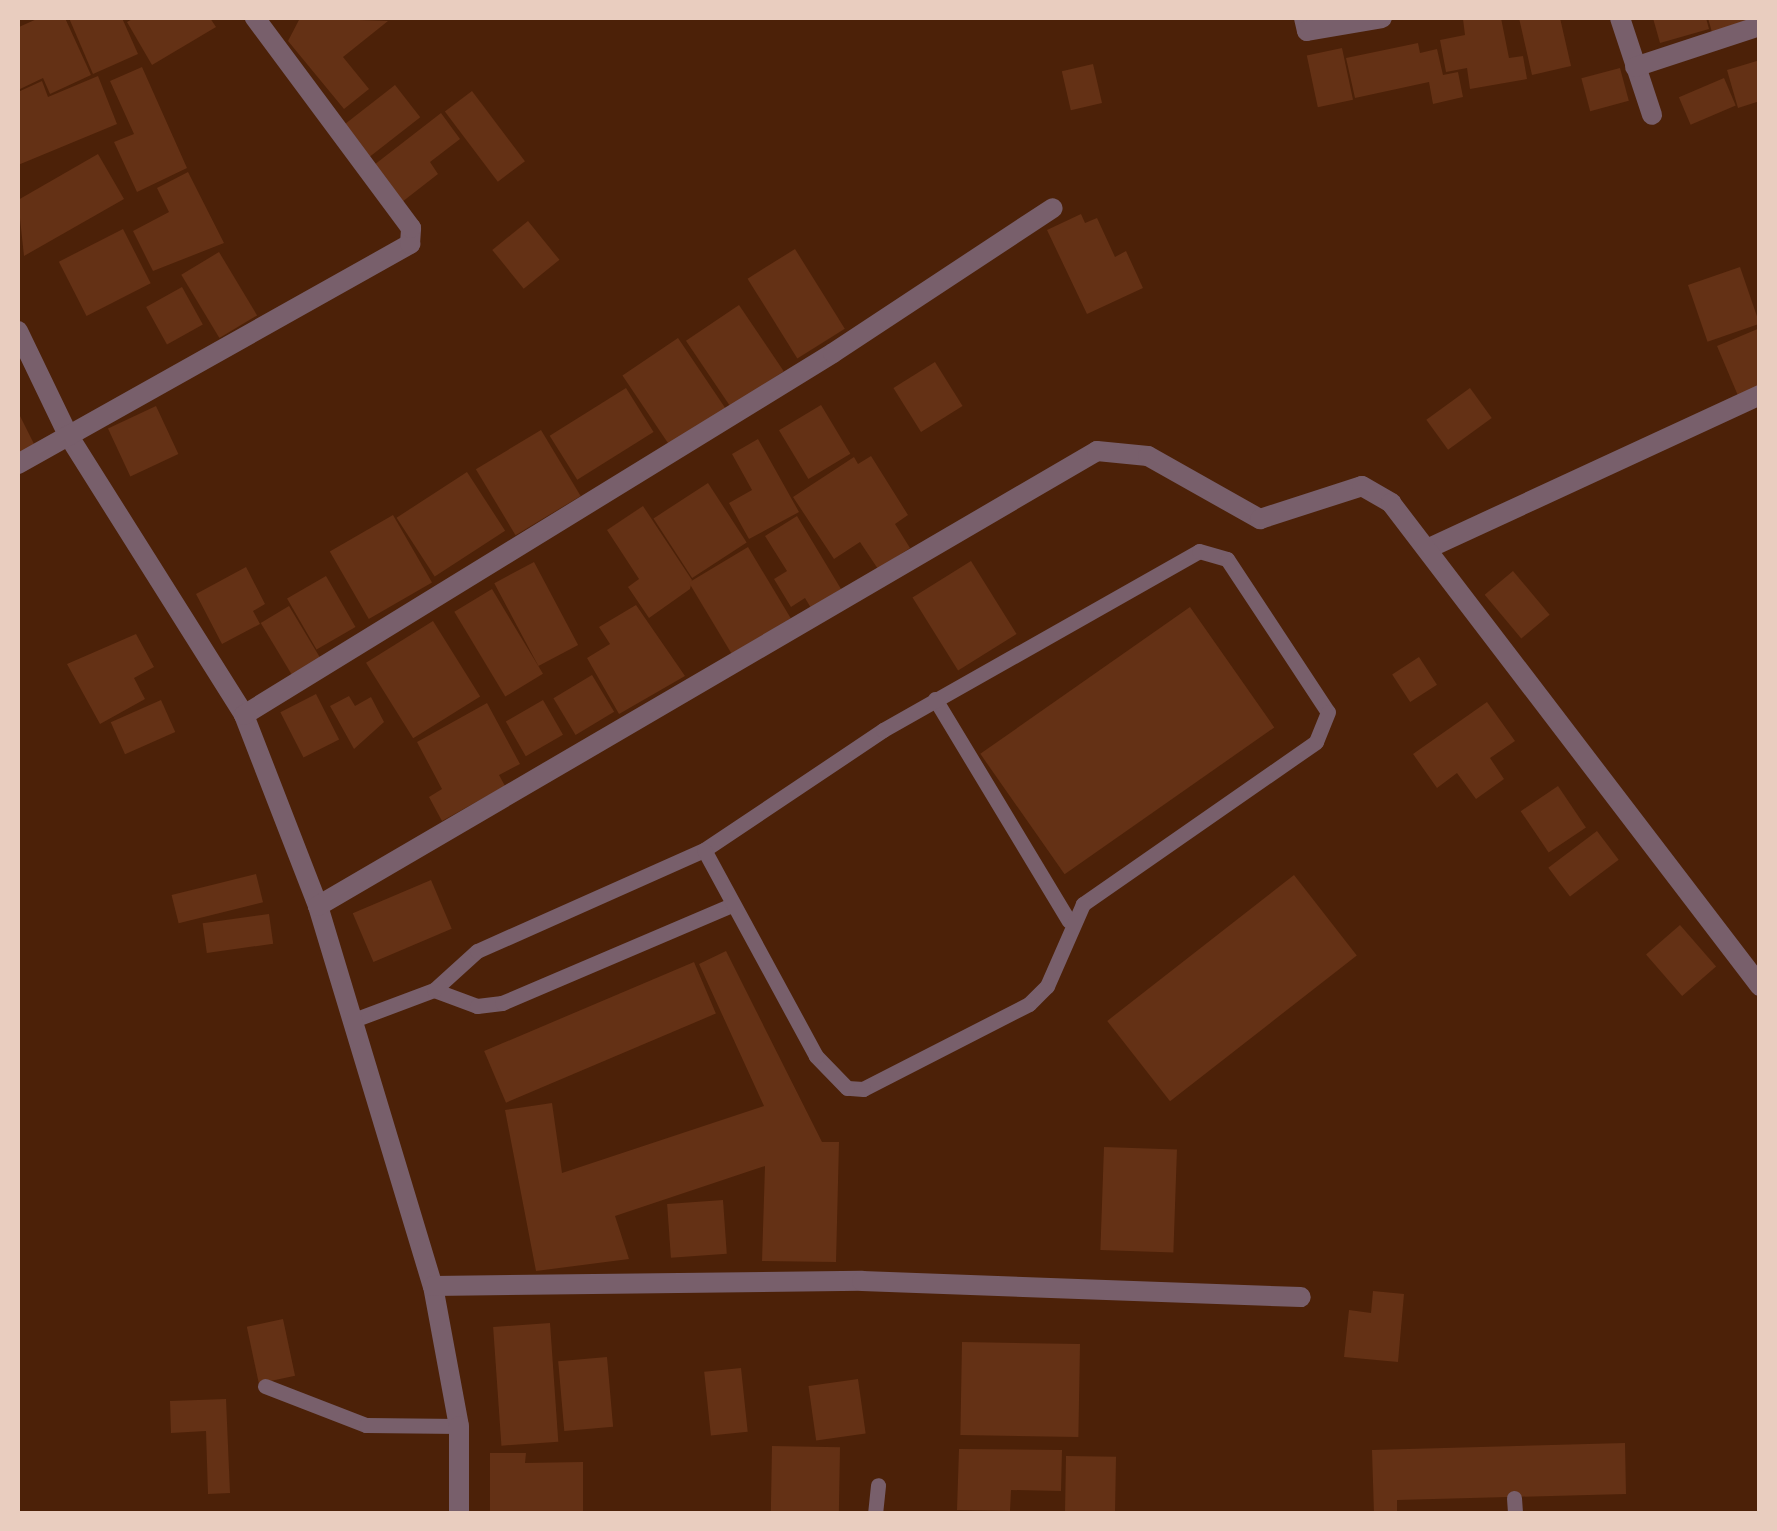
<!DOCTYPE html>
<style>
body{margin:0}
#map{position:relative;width:1777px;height:1531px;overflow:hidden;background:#4c2108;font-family:"PT Sans Narrow",sans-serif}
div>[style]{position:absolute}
.building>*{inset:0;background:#643115;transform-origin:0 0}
.lane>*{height:15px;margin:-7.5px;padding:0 7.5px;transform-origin:7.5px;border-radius:7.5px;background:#785f6b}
.street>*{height:20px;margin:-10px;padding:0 10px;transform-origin:10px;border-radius:10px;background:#785f6b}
span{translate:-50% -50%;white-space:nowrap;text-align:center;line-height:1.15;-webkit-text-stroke:8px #411600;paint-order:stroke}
.frame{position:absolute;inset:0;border:20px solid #e9cdbf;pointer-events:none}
</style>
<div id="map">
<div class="building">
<i style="clip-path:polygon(39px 18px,65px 18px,91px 75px,50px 94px,43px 78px,18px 90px,19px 27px)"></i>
<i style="clip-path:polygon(69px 18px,122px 18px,138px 54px,93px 74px)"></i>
<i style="clip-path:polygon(134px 18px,210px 18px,216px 27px,152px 65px,127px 22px)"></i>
<i style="clip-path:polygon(300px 18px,388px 21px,343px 57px,369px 89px,344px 109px,288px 41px)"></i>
<i style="clip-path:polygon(1501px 18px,1509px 58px,1523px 56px,1527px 79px,1470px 89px,1467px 68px,1446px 72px,1440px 40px,1465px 35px,1463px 19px)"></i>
<i style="clip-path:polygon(1519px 18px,1560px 18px,1571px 66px,1532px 75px)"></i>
<i style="clip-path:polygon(1653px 18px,1706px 18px,1709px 29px,1660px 43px)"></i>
<i style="clip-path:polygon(1708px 18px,1760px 18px,1713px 36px)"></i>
<i style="clip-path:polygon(1418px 43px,1420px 53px,1437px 49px,1443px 75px,1458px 72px,1463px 97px,1433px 104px,1429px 82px,1355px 98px,1346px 58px)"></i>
<i style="left:1342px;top:48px;width:53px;height:36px;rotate:78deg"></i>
<i style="clip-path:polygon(1760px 60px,1760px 101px,1738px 108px,1727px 70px)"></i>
<i style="left:1093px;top:64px;width:40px;height:32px;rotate:77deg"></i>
<i style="clip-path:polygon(142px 67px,187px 168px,137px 192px,114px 142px,134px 134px,110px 81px)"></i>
<i style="left:1620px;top:68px;width:34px;height:40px;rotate:75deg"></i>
<i style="clip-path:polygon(98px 76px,117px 124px,18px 165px,18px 92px,42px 81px,48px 97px)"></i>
<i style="left:1724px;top:78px;width:30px;height:49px;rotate:67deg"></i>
<i style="left:395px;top:85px;width:41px;height:65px;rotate:52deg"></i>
<i style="left:472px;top:91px;width:88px;height:34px;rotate:53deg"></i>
<i style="clip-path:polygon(441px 113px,460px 139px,430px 162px,438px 174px,402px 202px,374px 165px)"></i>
<i style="clip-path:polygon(98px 154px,124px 199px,24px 256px,18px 200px)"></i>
<i style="clip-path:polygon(188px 172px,224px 243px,153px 271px,133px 231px,169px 212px,157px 188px)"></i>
<i style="clip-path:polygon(1081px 214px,1085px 223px,1097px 218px,1115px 257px,1126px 251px,1143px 288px,1087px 314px,1047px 230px)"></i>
<i style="left:528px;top:221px;width:50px;height:46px;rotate:51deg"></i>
<i style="left:123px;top:229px;width:61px;height:72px;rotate:63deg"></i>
<i style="left:795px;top:249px;width:94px;height:56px;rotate:58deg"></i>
<i style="left:219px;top:252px;width:74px;height:44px;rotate:59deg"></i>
<i style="left:1740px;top:267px;width:60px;height:55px;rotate:71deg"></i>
<i style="left:182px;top:287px;width:43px;height:41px;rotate:61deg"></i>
<i style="left:739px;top:305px;width:80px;height:64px;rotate:56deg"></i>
<i style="clip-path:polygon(1760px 328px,1760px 389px,1739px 398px,1717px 346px)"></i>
<i style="left:678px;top:338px;width:85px;height:67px;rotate:56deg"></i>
<i style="left:935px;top:362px;width:52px;height:49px;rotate:58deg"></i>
<i style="left:626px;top:388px;width:52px;height:90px;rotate:58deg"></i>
<i style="left:1470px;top:388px;width:37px;height:54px;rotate:54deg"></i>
<i style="left:821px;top:405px;width:57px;height:49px;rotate:59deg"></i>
<i style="left:156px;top:406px;width:53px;height:53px;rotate:65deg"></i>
<i style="clip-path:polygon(18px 412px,36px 448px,18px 458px)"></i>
<i style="left:541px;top:430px;width:77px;height:76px;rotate:59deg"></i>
<i style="clip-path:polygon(758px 439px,799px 512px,749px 539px,729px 503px,752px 490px,732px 454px)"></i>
<i style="clip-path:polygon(871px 456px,908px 515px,895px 524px,910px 548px,878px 569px,860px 542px,834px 559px,793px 497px,854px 457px,858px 464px)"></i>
<i style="left:467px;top:472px;width:70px;height:84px;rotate:57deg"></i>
<i style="left:708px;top:483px;width:71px;height:65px;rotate:57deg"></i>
<i style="clip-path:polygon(643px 506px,692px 580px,690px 589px,649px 618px,628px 587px,639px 579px,607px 530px)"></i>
<i style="left:393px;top:515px;width:78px;height:73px;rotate:60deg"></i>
<i style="clip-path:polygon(797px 516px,841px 589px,811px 608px,805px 598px,791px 607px,774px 579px,787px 571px,765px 536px)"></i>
<i style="left:748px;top:547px;width:83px;height:69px;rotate:59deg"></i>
<i style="left:971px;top:561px;width:86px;height:69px;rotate:58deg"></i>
<i style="left:534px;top:562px;width:94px;height:45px;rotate:62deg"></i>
<i style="clip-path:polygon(246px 567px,265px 604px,253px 611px,260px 624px,222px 644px,196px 594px)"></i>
<i style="left:1513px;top:571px;width:57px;height:37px;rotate:50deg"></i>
<i style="left:326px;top:576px;width:59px;height:45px;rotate:60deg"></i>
<i style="left:492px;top:589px;width:99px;height:44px;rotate:59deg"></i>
<i style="clip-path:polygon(636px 605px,685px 676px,619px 714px,587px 658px,610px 644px,599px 627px)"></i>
<i style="left:289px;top:606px;width:61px;height:33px;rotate:59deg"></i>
<i style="left:1190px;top:607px;width:147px;height:256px;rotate:55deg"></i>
<i style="left:433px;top:621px;width:89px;height:79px;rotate:58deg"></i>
<i style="clip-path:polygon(136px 634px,154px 667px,134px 678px,145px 699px,100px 724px,67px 664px)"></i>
<i style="left:1419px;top:657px;width:33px;height:32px;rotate:57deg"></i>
<i style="left:592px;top:675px;width:43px;height:45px;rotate:59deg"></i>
<i style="left:316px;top:694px;width:51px;height:40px;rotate:63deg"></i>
<i style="clip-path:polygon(349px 696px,355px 706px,371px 697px,384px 722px,354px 749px,330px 706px)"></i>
<i style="left:161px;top:700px;width:35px;height:55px;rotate:66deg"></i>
<i style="left:543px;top:700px;width:40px;height:43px;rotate:60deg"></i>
<i style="clip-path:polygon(1487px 702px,1515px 741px,1490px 758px,1504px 779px,1476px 799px,1457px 773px,1437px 788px,1413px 754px)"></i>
<i style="clip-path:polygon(487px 703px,520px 764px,499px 775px,505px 786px,442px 821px,429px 797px,442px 789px,417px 742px)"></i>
<i style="left:1558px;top:786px;width:50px;height:45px;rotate:56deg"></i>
<i style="left:1597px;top:831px;width:36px;height:61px;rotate:53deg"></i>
<i style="left:256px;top:874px;width:29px;height:87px;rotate:76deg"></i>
<i style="left:1294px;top:875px;width:102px;height:237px;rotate:52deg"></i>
<i style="left:431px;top:880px;width:53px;height:85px;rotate:67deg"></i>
<i style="left:269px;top:914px;width:30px;height:67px;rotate:82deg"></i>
<i style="left:1680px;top:925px;width:55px;height:45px;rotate:49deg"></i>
<i style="clip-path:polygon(726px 951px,822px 1142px,839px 1142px,836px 1262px,762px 1261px,765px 1166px,615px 1216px,629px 1259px,536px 1271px,505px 1110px,552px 1103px,562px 1173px,764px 1106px,699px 964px)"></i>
<i style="left:694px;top:962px;width:56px;height:228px;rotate:67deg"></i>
<i style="left:1104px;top:1147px;width:73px;height:103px;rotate:2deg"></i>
<i style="left:723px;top:1200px;width:54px;height:56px;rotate:86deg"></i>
<i style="clip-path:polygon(1373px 1291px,1404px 1294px,1398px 1362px,1344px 1357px,1349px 1310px,1371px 1313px)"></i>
<i style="left:283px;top:1319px;width:58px;height:37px;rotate:78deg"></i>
<i style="left:550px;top:1323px;width:119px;height:57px;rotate:86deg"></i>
<i style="left:962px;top:1342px;width:118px;height:93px;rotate:1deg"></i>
<i style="left:607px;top:1357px;width:70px;height:49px;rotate:85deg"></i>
<i style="left:741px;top:1368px;width:64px;height:37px;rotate:84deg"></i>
<i style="left:858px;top:1379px;width:55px;height:50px;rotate:82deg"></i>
<i style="clip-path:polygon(226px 1399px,230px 1493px,208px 1494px,206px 1431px,171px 1433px,170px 1401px)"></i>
<i style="clip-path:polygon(1625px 1443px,1626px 1494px,1397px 1500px,1397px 1514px,1374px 1514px,1372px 1450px)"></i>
<i style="left:772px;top:1446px;width:68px;height:68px;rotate:1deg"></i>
<i style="clip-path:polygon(959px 1449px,1062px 1450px,1061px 1491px,1011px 1490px,1010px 1511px,957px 1510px)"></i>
<i style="clip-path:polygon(490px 1453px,526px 1453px,525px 1463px,583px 1462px,583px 1514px,490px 1514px)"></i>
<i style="left:1066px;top:1456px;width:50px;height:58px;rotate:1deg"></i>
</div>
<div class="lane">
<i style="left:935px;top:699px;width:259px;rotate:58.9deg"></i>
<i style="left:434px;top:990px;width:46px;rotate:20.4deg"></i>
<i style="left:477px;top:1006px;width:25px;rotate:-7deg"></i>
<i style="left:502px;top:1003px;width:250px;rotate:-23.1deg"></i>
<i style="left:351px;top:1021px;width:89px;rotate:-20.5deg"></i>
<i style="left:434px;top:990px;width:58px;rotate:-42.2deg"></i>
<i style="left:477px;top:951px;width:248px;rotate:-24deg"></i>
<i style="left:704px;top:850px;width:216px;rotate:-33.8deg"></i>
<i style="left:883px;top:730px;width:363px;rotate:-29.5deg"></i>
<i style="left:1199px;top:551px;width:29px;rotate:16deg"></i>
<i style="left:1227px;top:559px;width:183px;rotate:56.6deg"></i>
<i style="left:1328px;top:712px;width:32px;rotate:112deg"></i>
<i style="left:1316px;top:742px;width:284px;rotate:145.2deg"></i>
<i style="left:1083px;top:904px;width:90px;rotate:113.7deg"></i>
<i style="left:1047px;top:986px;width:25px;rotate:135deg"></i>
<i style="left:1029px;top:1004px;width:186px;rotate:152.9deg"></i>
<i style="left:863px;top:1089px;width:16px;rotate:-176deg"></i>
<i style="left:847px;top:1088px;width:45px;rotate:-134.1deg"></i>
<i style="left:816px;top:1056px;width:234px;rotate:-118.5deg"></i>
<i style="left:265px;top:1386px;width:108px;rotate:21.1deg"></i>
<i style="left:366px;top:1425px;width:93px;rotate:0.6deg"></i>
<i style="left:1514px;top:1498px;width:16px;rotate:86deg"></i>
<i style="left:875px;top:1514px;width:29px;rotate:-84deg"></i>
</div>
<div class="street">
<i style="left:1304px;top:18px;width:13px;rotate:77deg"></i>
<i style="left:1307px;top:31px;width:76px;rotate:-9.8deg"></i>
<i style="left:1620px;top:18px;width:102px;rotate:71.7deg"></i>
<i style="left:1635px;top:67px;width:132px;rotate:-18.2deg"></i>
<i style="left:18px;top:331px;width:115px;rotate:64.3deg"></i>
<i style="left:68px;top:435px;width:331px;rotate:57.8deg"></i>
<i style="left:244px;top:715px;width:205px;rotate:68.8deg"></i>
<i style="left:318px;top:906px;width:397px;rotate:73.2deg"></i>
<i style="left:433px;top:1286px;width:142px;rotate:79.5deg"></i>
<i style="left:459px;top:1426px;width:88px;rotate:90deg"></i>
<i style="left:18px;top:464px;width:450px;rotate:-29.3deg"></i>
<i style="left:410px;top:244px;width:16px;rotate:-86deg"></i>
<i style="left:411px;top:228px;width:262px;rotate:-126.6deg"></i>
<i style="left:1429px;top:548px;width:365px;rotate:-24.8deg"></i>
<i style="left:244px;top:715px;width:691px;rotate:-31.57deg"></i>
<i style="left:833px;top:353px;width:263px;rotate:-33.4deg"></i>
<i style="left:318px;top:906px;width:902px;rotate:-30.29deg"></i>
<i style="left:1097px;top:451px;width:51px;rotate:5.6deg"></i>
<i style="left:1148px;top:456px;width:129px;rotate:29.4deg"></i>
<i style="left:1260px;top:519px;width:107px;rotate:-17.9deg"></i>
<i style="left:1362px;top:486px;width:34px;rotate:30deg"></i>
<i style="left:1391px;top:503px;width:608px;rotate:52.62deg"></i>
<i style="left:433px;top:1286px;width:429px;rotate:-0.7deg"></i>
<i style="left:862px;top:1281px;width:439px;rotate:2.1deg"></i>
</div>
<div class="frame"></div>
</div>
